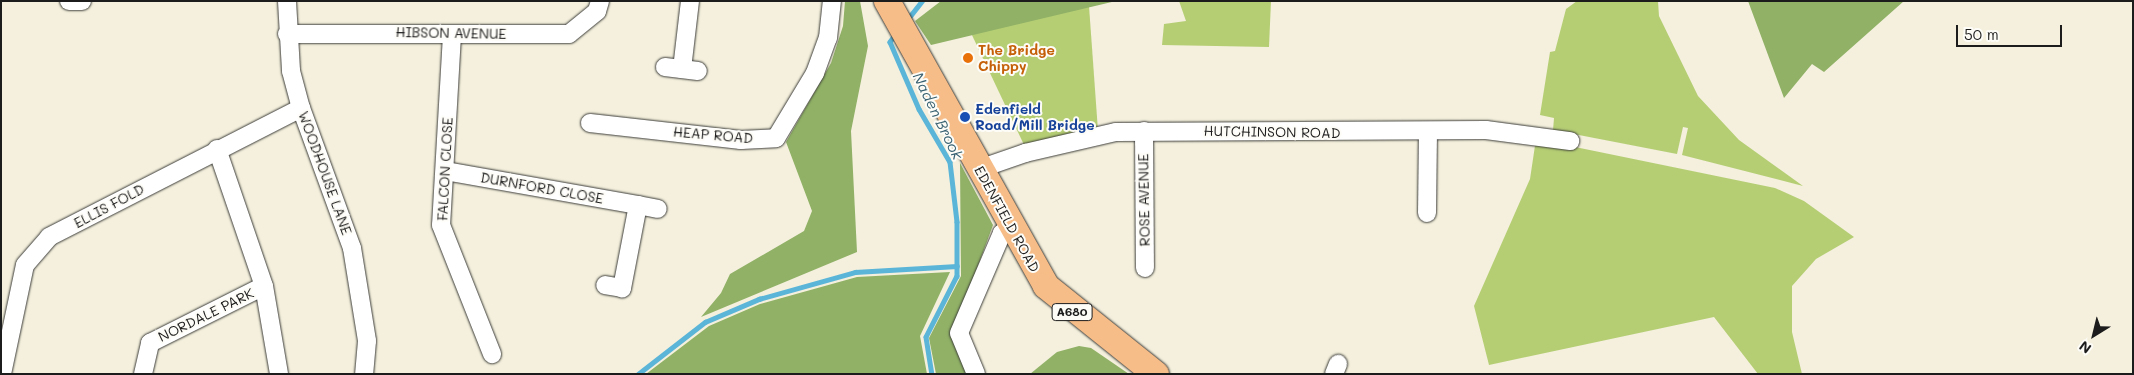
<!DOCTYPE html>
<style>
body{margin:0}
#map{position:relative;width:2134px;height:375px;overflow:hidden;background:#f4f0dd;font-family:Mali,sans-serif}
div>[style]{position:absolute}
.green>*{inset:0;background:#b5ce74}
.forest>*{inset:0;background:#90b166}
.stream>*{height:4.5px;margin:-2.25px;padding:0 2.25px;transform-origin:2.25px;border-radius:2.25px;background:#5ab5d8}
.roads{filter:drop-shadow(0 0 1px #3c3c39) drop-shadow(0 0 1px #3c3c39)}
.minor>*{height:18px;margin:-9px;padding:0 9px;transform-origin:9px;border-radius:9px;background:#fff}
.primary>*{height:26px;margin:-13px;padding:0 13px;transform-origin:13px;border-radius:13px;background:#f7bd88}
.dots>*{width:14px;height:14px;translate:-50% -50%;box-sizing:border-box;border:2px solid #fdfcf7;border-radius:50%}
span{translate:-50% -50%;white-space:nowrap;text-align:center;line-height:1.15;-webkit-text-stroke:4px #fdfcf7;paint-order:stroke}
.shield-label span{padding:1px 4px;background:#fdfcf7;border:1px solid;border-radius:4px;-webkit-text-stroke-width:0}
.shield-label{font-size:12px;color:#1c1c1c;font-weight:700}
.street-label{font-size:14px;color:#1c1c1c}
.food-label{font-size:14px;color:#c56008;font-weight:700}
.left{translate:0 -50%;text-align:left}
.transit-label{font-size:14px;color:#164399;font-weight:700}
.water-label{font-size:15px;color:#386171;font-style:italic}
.frame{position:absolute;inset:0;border:2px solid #1c1c1c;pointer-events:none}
.north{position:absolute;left:2069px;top:310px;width:50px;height:50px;-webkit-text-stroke:4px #fdfcf7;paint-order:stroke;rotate:216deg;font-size:14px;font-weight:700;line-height:20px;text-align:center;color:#1c1c1c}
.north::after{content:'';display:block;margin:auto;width:18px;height:22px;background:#1c1c1c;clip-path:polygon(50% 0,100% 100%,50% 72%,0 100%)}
.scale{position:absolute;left:1956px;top:25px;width:106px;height:22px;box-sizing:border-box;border:2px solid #1c1c1c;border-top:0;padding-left:6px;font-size:15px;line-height:18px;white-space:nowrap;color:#1c1c1c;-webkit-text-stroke:4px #fdfcf7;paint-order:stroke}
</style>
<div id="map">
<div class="green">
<i style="clip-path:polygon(1179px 1px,1271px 1px,1269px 47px,1162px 45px,1164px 24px,1186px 21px)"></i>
<i style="clip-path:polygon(1577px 1px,1658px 1px,1659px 16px,1698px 96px,1739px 140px,1803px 186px,1682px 155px,1688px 128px,1683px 127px,1677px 154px,1553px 130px,1554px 118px,1540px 115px,1550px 52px,1555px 51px,1566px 9px)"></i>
<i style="clip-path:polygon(1089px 6px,1098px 131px,1026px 149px,971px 33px)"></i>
<i style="clip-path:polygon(1536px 139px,1775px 188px,1804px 201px,1854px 237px,1816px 259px,1792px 286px,1792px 332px,1802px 374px,1758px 374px,1714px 317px,1489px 365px,1474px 306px,1530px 179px)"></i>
</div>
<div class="forest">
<i style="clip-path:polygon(845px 1px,860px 1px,868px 46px,851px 131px,857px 252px,701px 317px,721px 293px,730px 274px,804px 231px,812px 211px,786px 142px,831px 63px,843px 26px)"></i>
<i style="clip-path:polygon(941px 1px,1116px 1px,931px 45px,915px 21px)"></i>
<i style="clip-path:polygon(1748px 1px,1904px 1px,1824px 72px,1812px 64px,1784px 98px)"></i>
<i style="clip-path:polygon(960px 163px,993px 225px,954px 331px,969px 374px,936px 374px,929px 338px,961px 276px)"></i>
<i style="clip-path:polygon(950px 272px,920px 336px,927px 374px,646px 374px,709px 326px,760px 304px,857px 277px)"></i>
<i style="clip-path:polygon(1079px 346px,1091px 348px,1129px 374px,1030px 374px,1057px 352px)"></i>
</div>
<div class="stream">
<i style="left:907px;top:20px;width:24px;rotate:-52deg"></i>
<i style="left:896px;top:34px;width:10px;rotate:127deg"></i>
<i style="left:890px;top:42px;width:73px;rotate:66.6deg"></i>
<i style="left:919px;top:109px;width:61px;rotate:59.7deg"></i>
<i style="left:950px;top:162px;width:60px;rotate:83.3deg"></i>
<i style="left:957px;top:222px;width:54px;rotate:90deg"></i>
<i style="left:957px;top:276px;width:68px;rotate:116.9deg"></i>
<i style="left:926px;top:337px;width:37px;rotate:81deg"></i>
<i style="left:638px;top:374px;width:85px;rotate:-37.8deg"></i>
<i style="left:705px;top:322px;width:59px;rotate:-23.1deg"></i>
<i style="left:759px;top:299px;width:100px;rotate:-15.7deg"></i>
<i style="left:855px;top:272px;width:102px;rotate:-3.4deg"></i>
</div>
<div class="roads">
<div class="minor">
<i style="left:69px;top:1px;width:13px"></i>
<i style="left:287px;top:1px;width:70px;rotate:86.7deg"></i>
<i style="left:291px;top:71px;width:38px;rotate:75deg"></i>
<i style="left:301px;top:108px;width:149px;rotate:70deg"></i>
<i style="left:352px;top:248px;width:94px;rotate:80.8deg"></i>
<i style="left:367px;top:341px;width:33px;rotate:95deg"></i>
<i style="left:287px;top:34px;width:282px"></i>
<i style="left:569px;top:34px;width:36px;rotate:-39deg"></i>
<i style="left:597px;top:11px;width:10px;rotate:-73deg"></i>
<i style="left:452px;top:35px;width:190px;rotate:93.3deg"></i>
<i style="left:441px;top:225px;width:139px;rotate:68.4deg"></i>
<i style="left:665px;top:67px;width:33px;rotate:7deg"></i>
<i style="left:682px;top:69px;width:68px;rotate:-83.3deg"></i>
<i style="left:590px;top:123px;width:152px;rotate:6.4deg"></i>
<i style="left:741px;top:140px;width:35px;rotate:-3deg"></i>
<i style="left:776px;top:138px;width:76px;rotate:-59deg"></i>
<i style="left:815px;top:73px;width:37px;rotate:-70deg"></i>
<i style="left:828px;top:38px;width:37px;rotate:-84deg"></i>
<i style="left:1144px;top:131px;width:137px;rotate:89.6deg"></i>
<i style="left:217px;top:149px;width:145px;rotate:71.1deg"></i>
<i style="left:264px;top:286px;width:89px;rotate:80.3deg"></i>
<i style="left:979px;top:169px;width:49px;rotate:-19.2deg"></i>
<i style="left:1025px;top:153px;width:93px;rotate:-13deg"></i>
<i style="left:1116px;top:132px;width:370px;rotate:-0.3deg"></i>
<i style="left:1486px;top:130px;width:85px;rotate:7.5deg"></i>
<i style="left:445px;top:171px;width:196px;rotate:10deg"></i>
<i style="left:638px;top:205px;width:85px;rotate:100.9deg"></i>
<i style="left:622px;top:288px;width:17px;rotate:-170deg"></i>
<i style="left:638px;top:205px;width:20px;rotate:11deg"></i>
<i style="left:1427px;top:213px;width:82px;rotate:-89.3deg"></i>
<i style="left:2px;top:374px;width:111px;rotate:-78.1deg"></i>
<i style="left:25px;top:265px;width:37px;rotate:-49deg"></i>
<i style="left:49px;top:237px;width:283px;rotate:-27.1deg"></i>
<i style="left:143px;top:374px;width:32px;rotate:-77deg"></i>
<i style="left:150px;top:343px;width:127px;rotate:-26.6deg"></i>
<i style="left:976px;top:374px;width:44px;rotate:-112.5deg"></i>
<i style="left:959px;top:333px;width:109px;rotate:-66.7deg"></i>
<i style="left:1002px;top:233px;width:13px;rotate:-29deg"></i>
<i style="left:1334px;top:374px;width:11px;rotate:-68deg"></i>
</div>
<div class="primary">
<i style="left:887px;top:1px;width:326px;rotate:60.8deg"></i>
<i style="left:1046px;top:286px;width:141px;rotate:38.7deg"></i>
</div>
</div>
<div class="dots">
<i style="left:968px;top:58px;background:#e8710a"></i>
<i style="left:965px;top:117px;background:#1a4fb4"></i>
</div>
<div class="shield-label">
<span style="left:1072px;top:312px">A680</span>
</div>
<div class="street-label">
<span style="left:451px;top:33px;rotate:1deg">HIBSON AVENUE</span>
<span style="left:1272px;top:132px;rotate:1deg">HUTCHINSON ROAD</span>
<span style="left:713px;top:135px;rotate:5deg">HEAP ROAD</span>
<span style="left:445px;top:169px;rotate:-87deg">FALCON CLOSE</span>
<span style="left:325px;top:173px;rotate:70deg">WOODHOUSE LANE</span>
<span style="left:542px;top:188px;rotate:10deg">DURNFORD CLOSE</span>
<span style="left:1144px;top:200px;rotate:-91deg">ROSE AVENUE</span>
<span style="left:109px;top:206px;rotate:-28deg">ELLIS FOLD</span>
<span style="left:1007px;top:219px;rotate:61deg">EDENFIELD ROAD</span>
<span style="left:206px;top:315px;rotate:-26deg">NORDALE PARK</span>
</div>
<div class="food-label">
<span class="left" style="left:978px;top:58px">The Bridge<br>Chippy</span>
</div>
<div class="transit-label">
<span class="left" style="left:975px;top:117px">Edenfield<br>Road/Mill Bridge</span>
</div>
<div class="water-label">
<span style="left:938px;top:116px;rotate:64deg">Naden Brook</span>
</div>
<div class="frame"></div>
<div class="north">N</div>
<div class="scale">50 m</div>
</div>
